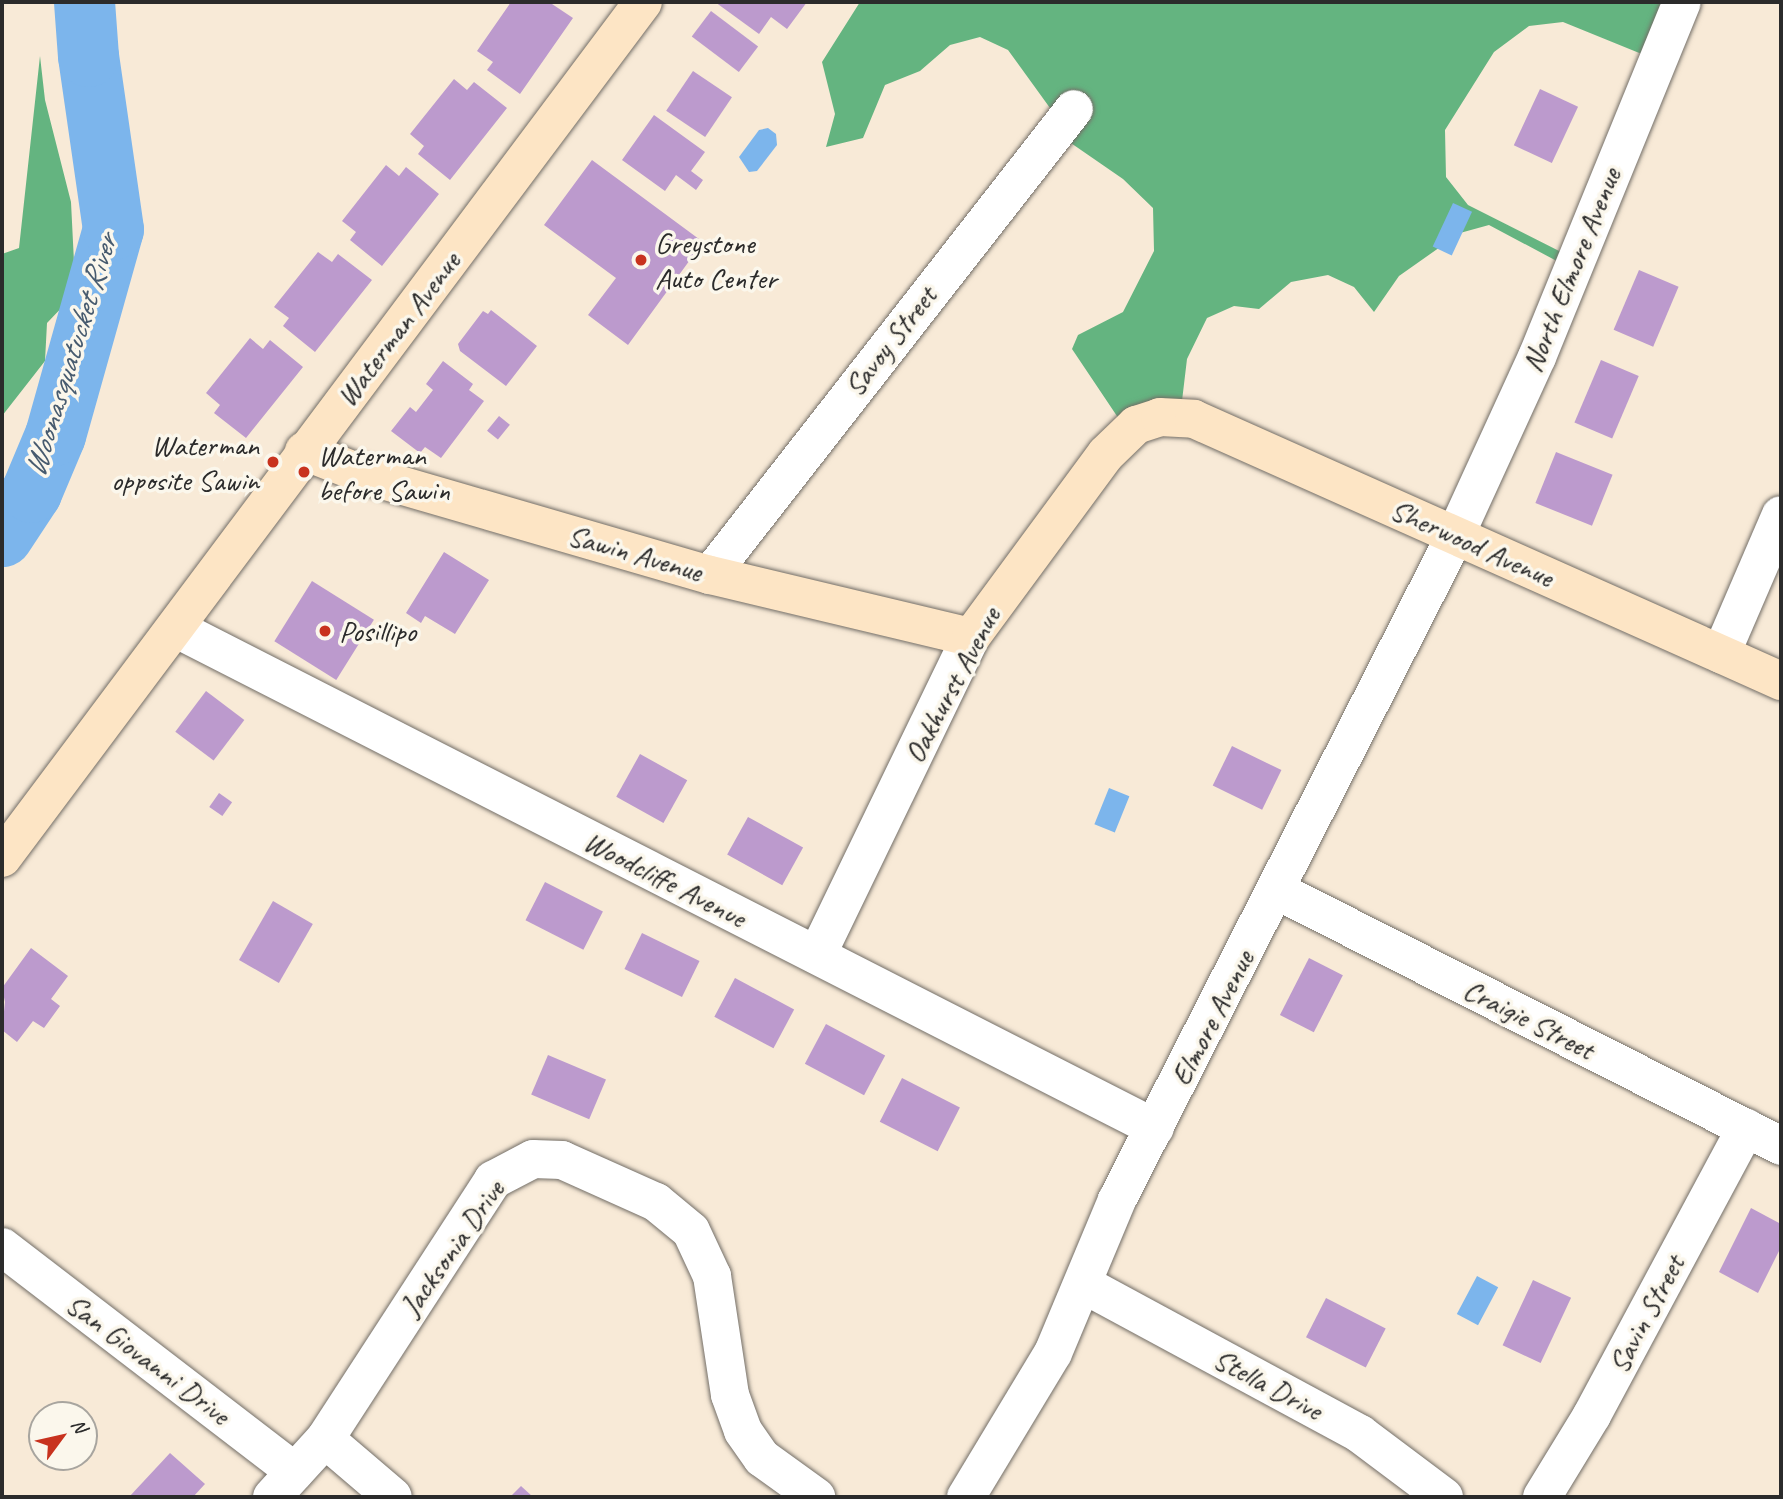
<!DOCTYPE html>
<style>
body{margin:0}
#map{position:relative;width:1783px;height:1499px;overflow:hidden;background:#f8ead7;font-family:Caveat,sans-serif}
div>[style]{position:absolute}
.forest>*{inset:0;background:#64b480}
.water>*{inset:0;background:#7cb5ec;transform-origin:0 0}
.river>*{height:61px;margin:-30.5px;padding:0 30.5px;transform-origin:30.5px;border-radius:30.5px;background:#7cb5ec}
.building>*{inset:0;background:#bc9acd;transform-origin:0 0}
.roads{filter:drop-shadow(0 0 2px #736e67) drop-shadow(0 0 2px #736e67)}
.street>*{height:38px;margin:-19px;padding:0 19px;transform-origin:19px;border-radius:19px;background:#fff}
.secondary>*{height:38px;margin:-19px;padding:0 19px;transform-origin:19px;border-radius:19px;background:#fde5c5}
.dots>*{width:19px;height:19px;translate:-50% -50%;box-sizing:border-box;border:4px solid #fbf7ec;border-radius:50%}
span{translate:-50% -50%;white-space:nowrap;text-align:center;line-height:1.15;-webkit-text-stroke:7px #fbf7ec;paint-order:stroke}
.poi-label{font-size:30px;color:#2b2b2b}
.left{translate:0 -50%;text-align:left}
.right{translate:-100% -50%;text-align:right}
.street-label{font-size:30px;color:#2b2b2b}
.water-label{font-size:32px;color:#475b6f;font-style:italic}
.frame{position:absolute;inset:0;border:4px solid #2b2b2b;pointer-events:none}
.north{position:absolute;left:28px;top:1401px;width:70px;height:70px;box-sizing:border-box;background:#fbf7ec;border:2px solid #a8a59f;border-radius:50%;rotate:57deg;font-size:19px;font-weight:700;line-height:28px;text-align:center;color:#2b2b2b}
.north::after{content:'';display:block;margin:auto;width:24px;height:32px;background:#c8321e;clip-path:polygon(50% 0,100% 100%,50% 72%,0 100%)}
</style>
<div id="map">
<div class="forest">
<i style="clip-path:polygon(860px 2px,1680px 2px,1654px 59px,1563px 22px,1529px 26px,1494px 52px,1445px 130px,1446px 177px,1468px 205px,1573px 258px,1568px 267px,1489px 225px,1460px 233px,1399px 276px,1374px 312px,1354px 287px,1328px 275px,1291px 282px,1259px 309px,1234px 306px,1207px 318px,1187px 359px,1179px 426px,1127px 431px,1072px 349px,1078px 335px,1123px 312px,1154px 251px,1153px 208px,1123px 179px,1052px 130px,1050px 108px,1008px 50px,980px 37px,950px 45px,920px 71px,885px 85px,863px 138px,826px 147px,835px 114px,822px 62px)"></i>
<i style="clip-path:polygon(40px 56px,45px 100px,71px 202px,75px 282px,68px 301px,47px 323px,45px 361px,2px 416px,2px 254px,19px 248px)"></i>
</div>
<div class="water">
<i style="clip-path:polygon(768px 128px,776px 134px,777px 145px,757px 171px,749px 172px,739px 157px,759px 130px)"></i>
<i style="left:1453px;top:203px;width:21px;height:48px;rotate:25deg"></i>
<i style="left:1109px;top:788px;width:22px;height:39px;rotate:22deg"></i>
<i style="left:1477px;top:1276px;width:24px;height:43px;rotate:28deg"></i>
</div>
<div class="river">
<i style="left:2px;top:536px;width:53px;rotate:-56.6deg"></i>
<i style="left:31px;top:492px;width:62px;rotate:-67.2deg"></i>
<i style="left:55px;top:435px;width:214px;rotate:-74.3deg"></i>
<i style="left:113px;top:229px;width:175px;rotate:-98.2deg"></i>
<i style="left:88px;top:56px;width:54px;rotate:-94.2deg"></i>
</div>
<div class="building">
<i style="clip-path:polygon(511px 2px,549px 2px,573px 18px,520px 94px,487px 70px,493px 62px,477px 51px)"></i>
<i style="clip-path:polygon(715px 2px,765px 4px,807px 2px,787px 29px,771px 17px,759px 34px)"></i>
<i style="left:711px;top:11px;width:59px;height:32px;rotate:37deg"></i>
<i style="left:693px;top:71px;width:47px;height:48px;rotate:34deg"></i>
<i style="clip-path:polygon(454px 79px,467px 90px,474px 82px,507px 108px,450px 180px,418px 154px,424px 146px,410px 134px)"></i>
<i style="left:1540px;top:89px;width:42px;height:62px;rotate:25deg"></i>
<i style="clip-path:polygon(654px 115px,705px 152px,691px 171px,703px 180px,696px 190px,676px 175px,665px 191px,622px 160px)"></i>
<i style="clip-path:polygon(592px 160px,703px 242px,628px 345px,588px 315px,616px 278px,544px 225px)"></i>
<i style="clip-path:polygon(386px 165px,399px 176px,406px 167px,439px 194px,382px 266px,350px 240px,356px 232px,342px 221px)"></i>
<i style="clip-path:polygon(318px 252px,332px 262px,338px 254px,372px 280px,315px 352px,283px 326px,289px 318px,274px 307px)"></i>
<i style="left:1639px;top:270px;width:43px;height:65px;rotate:23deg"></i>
<i style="clip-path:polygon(491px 310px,537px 346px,506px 386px,460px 351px,458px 344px,483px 311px,488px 314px)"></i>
<i style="clip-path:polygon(250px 338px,263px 349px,270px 340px,303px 367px,246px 438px,214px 413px,220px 405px,206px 393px)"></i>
<i style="left:1601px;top:360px;width:41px;height:68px;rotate:23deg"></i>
<i style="clip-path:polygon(443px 361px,473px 384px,469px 390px,484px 401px,441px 458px,425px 447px,420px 453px,391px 431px,410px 407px,416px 412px,433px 390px,426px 384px)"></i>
<i style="left:499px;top:416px;width:14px;height:19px;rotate:39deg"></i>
<i style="left:1556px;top:452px;width:61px;height:55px;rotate:22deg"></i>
<i style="clip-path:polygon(444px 552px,489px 580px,455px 634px,425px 616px,421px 623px,406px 613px)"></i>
<i style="left:312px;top:581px;width:73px;height:71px;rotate:32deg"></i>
<i style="left:206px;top:691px;width:48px;height:51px;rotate:37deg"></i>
<i style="left:1232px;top:746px;width:55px;height:44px;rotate:26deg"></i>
<i style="left:640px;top:754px;width:54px;height:49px;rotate:29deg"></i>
<i style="left:219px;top:793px;width:16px;height:17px;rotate:35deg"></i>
<i style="left:748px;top:817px;width:63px;height:43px;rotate:29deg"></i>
<i style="left:545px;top:882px;width:65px;height:43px;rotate:27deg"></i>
<i style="left:273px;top:901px;width:46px;height:68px;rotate:30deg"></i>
<i style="left:642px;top:933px;width:64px;height:40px;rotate:26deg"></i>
<i style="clip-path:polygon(31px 948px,68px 976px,51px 999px,60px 1006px,44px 1028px,33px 1021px,17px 1042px,2px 1030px,5px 1002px,2px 988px)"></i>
<i style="left:1309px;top:958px;width:38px;height:64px;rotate:27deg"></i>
<i style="left:735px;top:978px;width:67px;height:44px;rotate:28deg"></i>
<i style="left:826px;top:1024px;width:67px;height:45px;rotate:28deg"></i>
<i style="left:548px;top:1055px;width:63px;height:43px;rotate:23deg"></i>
<i style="left:902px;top:1078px;width:65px;height:49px;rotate:27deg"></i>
<i style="clip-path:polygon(1751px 1208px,1781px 1224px,1781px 1247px,1758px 1293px,1719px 1272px)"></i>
<i style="left:1533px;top:1280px;width:42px;height:72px;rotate:25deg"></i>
<i style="left:1326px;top:1298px;width:67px;height:44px;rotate:27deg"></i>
<i style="clip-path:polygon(170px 1453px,205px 1484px,193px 1497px,129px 1497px)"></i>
<i style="clip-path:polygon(521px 1486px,533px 1497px,510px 1497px)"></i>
</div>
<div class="roads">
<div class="street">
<i style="left:710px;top:575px;width:591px;rotate:-52.01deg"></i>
<i style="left:175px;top:628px;width:1100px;rotate:27.03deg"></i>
<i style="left:1721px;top:654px;width:151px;rotate:-66.7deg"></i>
<i style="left:1278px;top:891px;width:564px;rotate:26.88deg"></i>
<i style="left:817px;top:955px;width:353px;rotate:-64.2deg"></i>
<i style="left:2px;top:1247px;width:369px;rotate:37.5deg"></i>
<i style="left:1083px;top:1284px;width:315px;rotate:28.4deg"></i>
<i style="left:1360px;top:1434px;width:105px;rotate:36.9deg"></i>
<i style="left:325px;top:1439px;width:89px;rotate:40.5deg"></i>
<i style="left:272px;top:1497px;width:79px;rotate:-47.6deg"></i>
<i style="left:325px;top:1439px;width:309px;rotate:-57deg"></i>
<i style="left:493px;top:1180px;width:45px;rotate:-27.7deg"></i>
<i style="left:533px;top:1159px;width:29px;rotate:2deg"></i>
<i style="left:562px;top:1160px;width:103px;rotate:24.1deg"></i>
<i style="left:656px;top:1202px;width:45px;rotate:39.6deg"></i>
<i style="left:691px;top:1231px;width:50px;rotate:65deg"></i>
<i style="left:712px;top:1276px;width:120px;rotate:81.4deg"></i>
<i style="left:730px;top:1395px;width:38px;rotate:70deg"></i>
<i style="left:743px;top:1431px;width:33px;rotate:55deg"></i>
<i style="left:762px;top:1458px;width:67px;rotate:35.8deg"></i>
<i style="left:966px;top:1497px;width:168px;rotate:-58.9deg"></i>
<i style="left:1053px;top:1353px;width:166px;rotate:-67.3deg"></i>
<i style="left:1117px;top:1200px;width:745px;rotate:-63.02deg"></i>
<i style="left:1455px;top:536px;width:197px;rotate:-65.4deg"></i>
<i style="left:1537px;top:357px;width:383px;rotate:-67.8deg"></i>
<i style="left:1542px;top:1497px;width:96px;rotate:-58.6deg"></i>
<i style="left:1592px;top:1415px;width:326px;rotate:-61.8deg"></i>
</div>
<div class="secondary">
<i style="left:304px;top:451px;width:62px;rotate:21.6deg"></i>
<i style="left:362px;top:474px;width:362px;rotate:16.2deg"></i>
<i style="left:710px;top:575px;width:268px;rotate:13.4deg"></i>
<i style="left:971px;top:637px;width:227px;rotate:-53.6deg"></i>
<i style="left:1106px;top:454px;width:42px;rotate:-44deg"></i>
<i style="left:1136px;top:425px;width:25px;rotate:-18deg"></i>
<i style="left:1160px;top:417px;width:34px;rotate:3deg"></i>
<i style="left:1194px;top:419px;width:643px;rotate:24.05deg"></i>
<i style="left:2px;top:858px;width:1069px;rotate:-53.17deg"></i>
</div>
</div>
<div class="dots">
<i style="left:641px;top:260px;background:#c8321e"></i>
<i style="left:273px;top:462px;background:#c8321e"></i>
<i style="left:304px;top:472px;background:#c8321e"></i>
<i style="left:325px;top:631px;background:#c8321e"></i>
</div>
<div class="poi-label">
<span class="left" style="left:655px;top:260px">Greystone<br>Auto Center</span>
<span class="right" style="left:259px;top:462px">Waterman<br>opposite Sawin</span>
<span class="left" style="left:318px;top:472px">Waterman<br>before Sawin</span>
<span class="left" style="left:339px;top:631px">Posillipo</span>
</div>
<div class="street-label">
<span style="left:1571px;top:270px;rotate:-68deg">North Elmore Avenue</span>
<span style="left:398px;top:329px;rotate:-53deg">Waterman Avenue</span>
<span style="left:890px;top:341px;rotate:-52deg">Savoy Street</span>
<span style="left:1472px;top:543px;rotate:24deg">Sherwood Avenue</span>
<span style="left:635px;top:553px;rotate:16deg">Sawin Avenue</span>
<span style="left:952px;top:685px;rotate:-62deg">Oakhurst Avenue</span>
<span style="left:665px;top:879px;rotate:27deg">Woodcliffe Avenue</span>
<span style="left:1212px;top:1018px;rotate:-63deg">Elmore Avenue</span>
<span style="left:1529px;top:1019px;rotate:27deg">Craigie Street</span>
<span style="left:452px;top:1248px;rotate:-55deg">Jacksonia Drive</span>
<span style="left:1646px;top:1314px;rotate:-62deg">Savin Street</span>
<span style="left:148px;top:1359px;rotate:37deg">San Giovanni Drive</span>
<span style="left:1268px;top:1384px;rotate:28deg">Stella Drive</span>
</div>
<div class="water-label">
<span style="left:71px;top:356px;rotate:-73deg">Woonasquatucket River</span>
</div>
<div class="frame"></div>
<div class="north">N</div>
</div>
